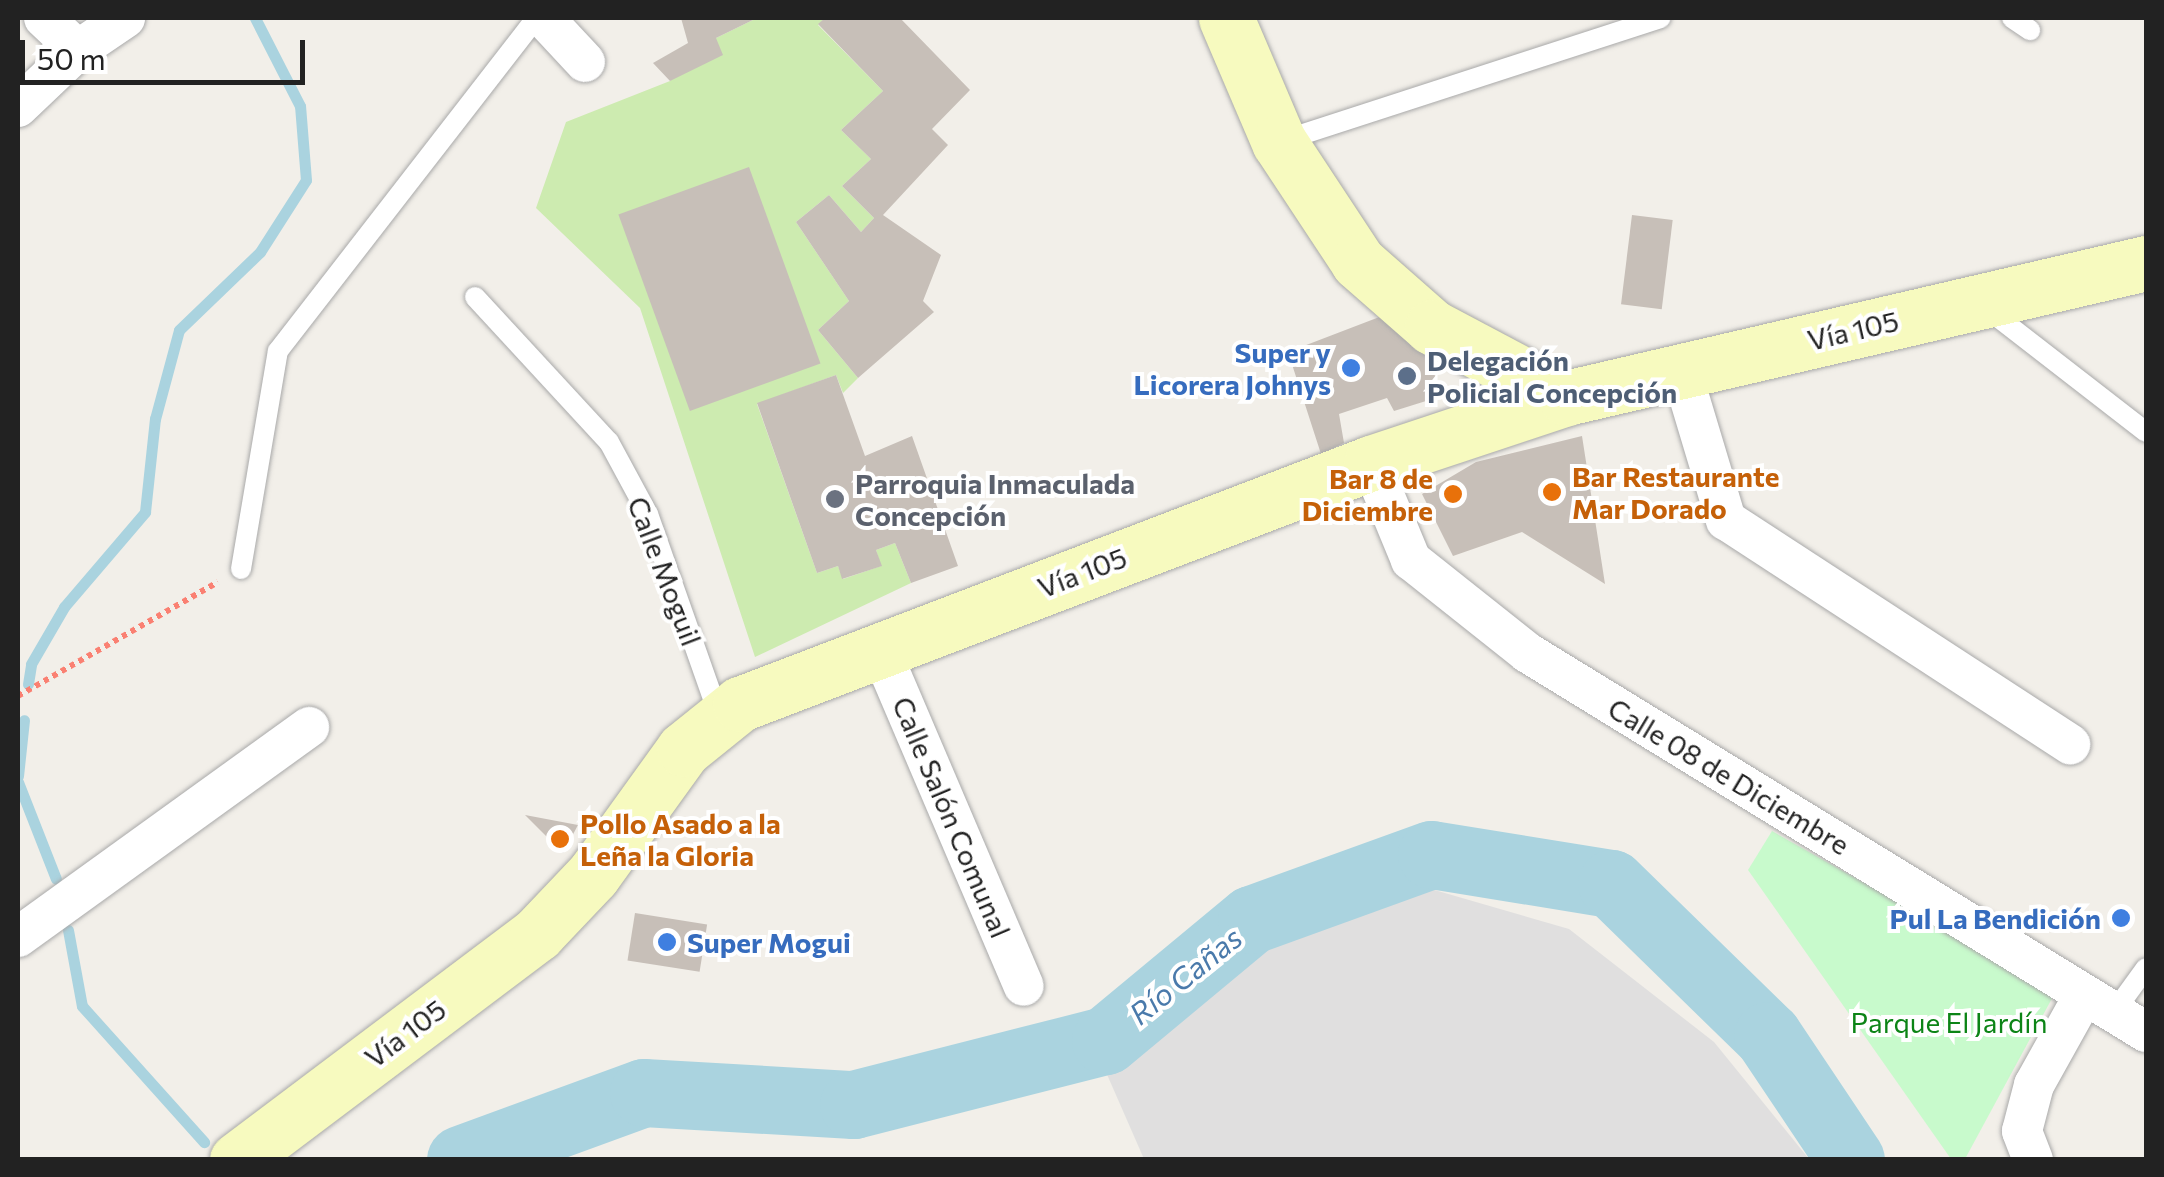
<!DOCTYPE html>
<meta charset="utf-8">
<style>
body{margin:0}
#map{position:relative;width:2164px;height:1177px;overflow:hidden;background:#f2efe9;font-family:Commissioner,sans-serif}
div>[style]{position:absolute}
.residential>*{inset:0;background:#e0dfdf}
.grass>*{inset:0;background:#cdebb0}
.park>*{inset:0;background:#c8facc}
.stream>*{height:11px;margin:-5.5px;padding:0 5.5px;transform-origin:5.5px;border-radius:5.5px;background:#aad3df}
.river>*{height:68px;margin:-34px;padding:0 34px;transform-origin:34px;border-radius:34px;background:#aad3df}
.building>*{inset:0;background:#c7bfb8;transform-origin:0 0}
.path>*{height:6px;margin-top:-3px;transform-origin:0;background:repeating-linear-gradient(90deg,#fa8072 0 5px,transparent 0 10px)}
.roads{filter:drop-shadow(0 0 2px #a9a9a9) drop-shadow(0 0 2px #a9a9a9)}
.lane>*{height:20px;margin:-10px;padding:0 10px;transform-origin:10px;border-radius:10px;background:#fff}
.street>*{height:40px;margin:-20px;padding:0 20px;transform-origin:20px;border-radius:20px;background:#fff}
.secondary>*{height:55px;margin:-27.5px;padding:0 27.5px;transform-origin:27.5px;border-radius:27.5px;background:#f7fabf}
.dots>*{width:28px;height:28px;translate:-50% -50%;box-sizing:border-box;border:5px solid #fff;border-radius:50%}
span{translate:-50% -50%;white-space:nowrap;text-align:center;line-height:1.15;-webkit-text-stroke:8px #fff;paint-order:stroke}
.street-label{font-size:28px;color:#222}
.shop-label{font-size:28px;color:#366cbe;font-weight:700}
.right{translate:-100% -50%;text-align:right}
.left{translate:0 -50%;text-align:left}
.service-label{font-size:28px;color:#4e5e75;font-weight:700}
.food-label{font-size:28px;color:#c56008;font-weight:700}
.worship-label{font-size:28px;color:#5b616d;font-weight:700}
.park-label{font-size:28px;color:#0c8416}
.water-label{font-size:30px;color:#4a7aab;font-style:italic}
.frame{position:absolute;inset:0;border:20px solid #222;pointer-events:none}
.scale{position:absolute;left:20px;top:40px;width:285px;height:45px;box-sizing:border-box;border:5px solid #222;border-top:0;padding-left:12px;font-size:30px;line-height:35px;white-space:nowrap;color:#222;-webkit-text-stroke:8px #fff;paint-order:stroke}
</style>
<div id="map">
<div class="residential">
<i style="clip-path:polygon(1431px 889px,1569px 929px,1714px 1042px,1809px 1159px,1144px 1159px,1102px 1063px,1273px 927px)"></i>
</div>
<div class="grass">
<i style="clip-path:polygon(757px 18px,825px 18px,818px 25px,883px 91px,841px 130px,871px 159px,842px 186px,874px 218px,861px 232px,829px 195px,796px 222px,849px 301px,818px 330px,858px 378px,843px 393px,836px 375px,757px 404px,817px 573px,838px 566px,843px 579px,881px 566px,876px 550px,895px 543px,911px 583px,755px 657px,640px 308px,536px 208px,566px 122px,670px 81px,716px 38px)"></i>
</div>
<div class="park">
<i style="clip-path:polygon(1772px 831px,2056px 991px,1965px 1159px,1951px 1159px,1748px 870px)"></i>
</div>
<div class="stream">
<i style="left:28px;top:684px;width:20px;rotate:-81deg"></i>
<i style="left:31px;top:664px;width:66px;rotate:-59.9deg"></i>
<i style="left:64px;top:607px;width:125px;rotate:-49.5deg"></i>
<i style="left:145px;top:512px;width:94px;rotate:-83.9deg"></i>
<i style="left:155px;top:419px;width:92px;rotate:-74.9deg"></i>
<i style="left:179px;top:330px;width:112px;rotate:-43.9deg"></i>
<i style="left:260px;top:252px;width:85px;rotate:-57.4deg"></i>
<i style="left:306px;top:180px;width:74px;rotate:-94.6deg"></i>
<i style="left:300px;top:106px;width:99px;rotate:-117.1deg"></i>
<i style="left:18px;top:776px;width:56px;rotate:-83.9deg"></i>
<i style="left:18px;top:782px;width:104px;rotate:68.6deg"></i>
<i style="left:68px;top:930px;width:77px;rotate:79.6deg"></i>
<i style="left:82px;top:1006px;width:183px;rotate:48.1deg"></i>
</div>
<div class="river">
<i style="left:461px;top:1160px;width:195px;rotate:-20.1deg"></i>
<i style="left:644px;top:1093px;width:210px;rotate:3.3deg"></i>
<i style="left:854px;top:1105px;width:260px;rotate:-14.3deg"></i>
<i style="left:1106px;top:1041px;width:190px;rotate:-39.7deg"></i>
<i style="left:1252px;top:920px;width:191px;rotate:-19.9deg"></i>
<i style="left:1432px;top:855px;width:182px;rotate:9.2deg"></i>
<i style="left:1612px;top:884px;width:218px;rotate:44.3deg"></i>
<i style="left:1768px;top:1036px;width:149px;rotate:56.2deg"></i>
</div>
<div class="building">
<i style="clip-path:polygon(681px 18px,757px 18px,716px 38px,723px 55px,670px 81px,653px 63px,688px 43px)"></i>
<i style="clip-path:polygon(825px 18px,900px 18px,970px 90px,932px 129px,948px 145px,883px 215px,941px 255px,923px 301px,934px 312px,858px 378px,818px 330px,849px 301px,796px 222px,829px 195px,861px 232px,874px 218px,842px 186px,871px 159px,841px 130px,883px 91px,818px 24px)"></i>
<i style="left:749px;top:167px;width:209px;height:139px;rotate:70deg"></i>
<i style="left:1632px;top:215px;width:41px;height:90px;rotate:7deg"></i>
<i style="clip-path:polygon(1382px 316px,1428px 356px,1442px 396px,1394px 411px,1387px 398px,1339px 414px,1344px 443px,1321px 454px,1288px 352px)"></i>
<i style="clip-path:polygon(836px 375px,865px 456px,912px 436px,958px 566px,911px 583px,895px 543px,876px 550px,882px 566px,842px 579px,838px 566px,817px 573px,757px 403px)"></i>
<i style="clip-path:polygon(1582px 436px,1605px 584px,1522px 532px,1453px 556px,1422px 494px,1476px 462px)"></i>
<i style="clip-path:polygon(525px 815px,578px 825px,563px 853px)"></i>
<i style="left:635px;top:913px;width:73px;height:48px;rotate:9deg"></i>
</div>
<div class="path">
<i style="left:18px;top:696px;width:230px;rotate:-29.7deg"></i>
</div>
<div class="roads">
<div class="lane">
<i style="left:2012px;top:18px;width:22px;rotate:34deg"></i>
<i style="left:1282px;top:141px;width:398px;rotate:-18deg"></i>
<i style="left:475px;top:297px;width:197px;rotate:47.3deg"></i>
<i style="left:609px;top:442px;width:82px;rotate:61.6deg"></i>
<i style="left:648px;top:514px;width:216px;rotate:70.6deg"></i>
<i style="left:1986px;top:308px;width:202px;rotate:37.8deg"></i>
<i style="left:241px;top:569px;width:221px;rotate:-80.4deg"></i>
<i style="left:278px;top:351px;width:421px;rotate:-52.2deg"></i>
<i style="left:2114px;top:1012px;width:54px;rotate:-54deg"></i>
</div>
<div class="street">
<i style="left:44px;top:18px;width:47px;rotate:43.3deg"></i>
<i style="left:544px;top:18px;width:60px;rotate:47deg"></i>
<i style="left:18px;top:107px;width:83px;rotate:-43.5deg"></i>
<i style="left:78px;top:50px;width:57px;rotate:-34.2deg"></i>
<i style="left:1681px;top:370px;width:157px;rotate:73.3deg"></i>
<i style="left:1726px;top:520px;width:411px;rotate:33.1deg"></i>
<i style="left:1371px;top:463px;width:105px;rotate:67.6deg"></i>
<i style="left:1411px;top:560px;width:149px;rotate:38.5deg"></i>
<i style="left:1528px;top:653px;width:725px;rotate:31.52deg"></i>
<i style="left:880px;top:649px;width:366px;rotate:66.9deg"></i>
<i style="left:18px;top:937px;width:359px;rotate:-35.8deg"></i>
<i style="left:2033px;top:1160px;width:31px;rotate:-111deg"></i>
<i style="left:2022px;top:1131px;width:48px;rotate:-75.4deg"></i>
<i style="left:2034px;top:1085px;width:103px;rotate:-60.9deg"></i>
</div>
<div class="secondary">
<i style="left:1226px;top:18px;width:135px;rotate:66.9deg"></i>
<i style="left:1279px;top:142px;width:144px;rotate:56.6deg"></i>
<i style="left:1358px;top:262px;width:98px;rotate:41.3deg"></i>
<i style="left:1432px;top:327px;width:152px;rotate:27.9deg"></i>
<i style="left:237px;top:1160px;width:376px;rotate:-37deg"></i>
<i style="left:537px;top:934px;width:81px;rotate:-46.5deg"></i>
<i style="left:593px;top:875px;width:155px;rotate:-54.2deg"></i>
<i style="left:684px;top:749px;width:72px;rotate:-38.8deg"></i>
<i style="left:740px;top:704px;width:675px;rotate:-20.9deg"></i>
<i style="left:1371px;top:463px;width:206px;rotate:-18.4deg"></i>
<i style="left:1566px;top:398px;width:596px;rotate:-13.1deg"></i>
</div>
</div>
<div class="dots">
<i style="left:1351px;top:368px;background:#3f7fe0"></i>
<i style="left:1407px;top:376px;background:#5c6f8a"></i>
<i style="left:1552px;top:492px;background:#e8710a"></i>
<i style="left:1453px;top:494px;background:#e8710a"></i>
<i style="left:835px;top:499px;background:#6b7280"></i>
<i style="left:560px;top:839px;background:#e8710a"></i>
<i style="left:2121px;top:918px;background:#3f7fe0"></i>
<i style="left:667px;top:942px;background:#3f7fe0"></i>
</div>
<div class="street-label">
<span style="left:1853px;top:330px;rotate:-13deg">Vía 105</span>
<span style="left:665px;top:571px;rotate:69deg">Calle Moguil</span>
<span style="left:1082px;top:572px;rotate:-21deg">Vía 105</span>
<span style="left:1729px;top:776px;rotate:31deg">Calle 08 de Diciembre</span>
<span style="left:952px;top:817px;rotate:67deg">Calle Salón Comunal</span>
<span style="left:405px;top:1033px;rotate:-37deg">Vía 105</span>
</div>
<div class="shop-label">
<span class="right" style="left:1331px;top:368px">Super y<br>Licorera Johnys</span>
<span class="right" style="left:2101px;top:918px">Pul La Bendición</span>
<span class="left" style="left:687px;top:942px">Super Mogui</span>
</div>
<div class="service-label">
<span class="left" style="left:1427px;top:376px">Delegación<br>Policial Concepción</span>
</div>
<div class="food-label">
<span class="left" style="left:1572px;top:492px">Bar Restaurante<br>Mar Dorado</span>
<span class="right" style="left:1433px;top:494px">Bar 8 de<br>Diciembre</span>
<span class="left" style="left:580px;top:839px">Pollo Asado a la<br>Leña la Gloria</span>
</div>
<div class="worship-label">
<span class="left" style="left:855px;top:499px">Parroquia Inmaculada<br>Concepción</span>
</div>
<div class="park-label">
<span style="left:1949px;top:1022px">Parque El Jardín</span>
</div>
<div class="water-label">
<span style="left:1185px;top:975px;rotate:-39deg">Río Cañas</span>
</div>
<div class="frame"></div>
<div class="scale">50 m</div>
</div>
